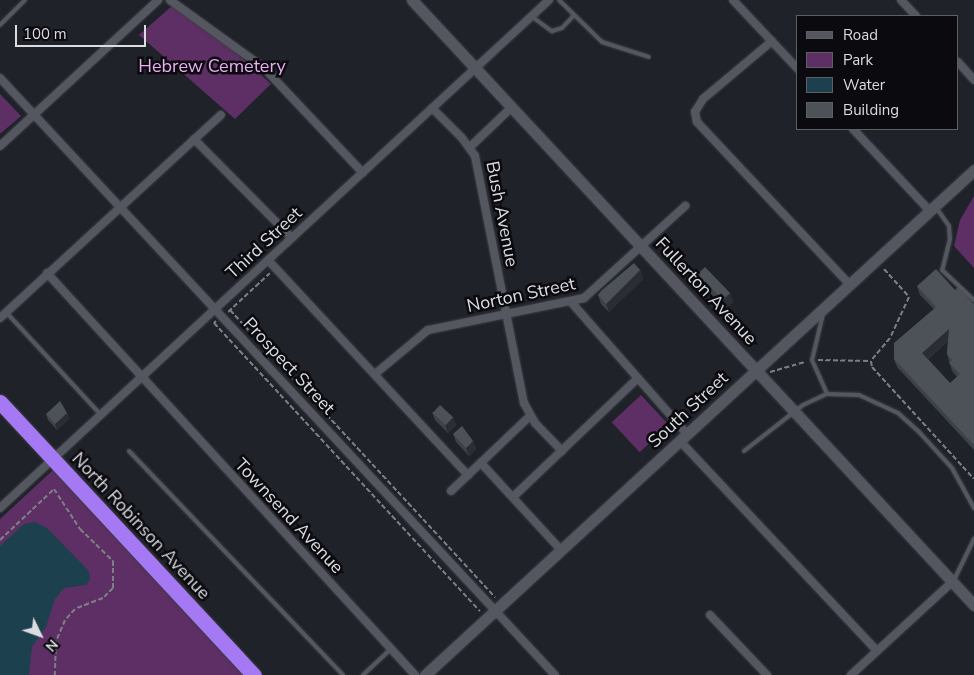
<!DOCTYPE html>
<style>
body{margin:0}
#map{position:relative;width:974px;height:675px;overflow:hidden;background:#202229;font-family:"Nunito Sans",sans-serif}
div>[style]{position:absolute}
.green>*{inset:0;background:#5d2f65;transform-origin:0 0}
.water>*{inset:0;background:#1d404f}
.path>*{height:2px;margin-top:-1px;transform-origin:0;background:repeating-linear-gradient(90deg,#7e7f85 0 5px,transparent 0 7.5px)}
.roads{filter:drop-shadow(0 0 1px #3c3d44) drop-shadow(0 0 1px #3c3d44)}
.lane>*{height:4px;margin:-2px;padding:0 2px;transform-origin:2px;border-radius:2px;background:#54575f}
.street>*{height:8px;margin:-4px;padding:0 4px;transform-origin:4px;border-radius:4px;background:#54575f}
.secondary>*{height:11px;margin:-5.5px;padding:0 5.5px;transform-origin:5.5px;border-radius:5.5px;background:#54575f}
.highway>*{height:15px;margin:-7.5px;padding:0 7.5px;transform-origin:7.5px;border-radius:7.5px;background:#a578f4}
.wall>*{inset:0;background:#3c4248}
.shaded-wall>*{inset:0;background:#2a2e34}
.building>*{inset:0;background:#4d5258;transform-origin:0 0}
span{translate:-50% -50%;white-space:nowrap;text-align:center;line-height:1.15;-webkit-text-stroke:5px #0b0b0f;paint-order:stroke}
.park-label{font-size:18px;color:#eaacf4}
.street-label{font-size:18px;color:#dbdce1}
.legend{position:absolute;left:796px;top:15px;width:162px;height:115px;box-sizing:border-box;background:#0b0b0f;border:1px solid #5e5f63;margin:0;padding:6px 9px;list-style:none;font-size:15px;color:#dbdce1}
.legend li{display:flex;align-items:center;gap:10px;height:25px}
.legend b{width:25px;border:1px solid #5e5f63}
.north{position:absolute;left:15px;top:610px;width:50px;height:50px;-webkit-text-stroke:4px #0b0b0f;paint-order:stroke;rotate:132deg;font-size:14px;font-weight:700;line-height:20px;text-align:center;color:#dbdce1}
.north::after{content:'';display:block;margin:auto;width:18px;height:22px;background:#dbdce1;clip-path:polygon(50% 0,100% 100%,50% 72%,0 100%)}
.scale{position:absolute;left:15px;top:25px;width:131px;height:22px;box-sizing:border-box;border:2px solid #dbdce1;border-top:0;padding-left:6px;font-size:15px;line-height:18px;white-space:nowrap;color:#dbdce1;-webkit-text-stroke:4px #0b0b0f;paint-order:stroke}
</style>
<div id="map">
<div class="green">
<i style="clip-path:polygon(173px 5px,224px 42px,271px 84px,235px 119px,139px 35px)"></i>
<i style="clip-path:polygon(0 94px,21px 116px,0 134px)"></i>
<i style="clip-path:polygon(974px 196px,974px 268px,954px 246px,960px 220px)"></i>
<i style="left:641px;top:395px;width:41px;height:40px;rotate:47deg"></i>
<i style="clip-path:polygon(53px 470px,57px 471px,245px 675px,0 675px,0 519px)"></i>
</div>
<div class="water">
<i style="clip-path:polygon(35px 522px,47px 528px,89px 571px,90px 579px,86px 585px,64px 588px,55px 599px,46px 627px,32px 647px,29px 675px,0 675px,0 546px,24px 524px)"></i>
</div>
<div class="path">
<i style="left:884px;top:269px;width:38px;rotate:48deg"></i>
<i style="left:909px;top:297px;width:45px;rotate:114.9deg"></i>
<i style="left:890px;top:338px;width:30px;rotate:130deg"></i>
<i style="left:871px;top:361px;width:6px;rotate:81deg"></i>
<i style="left:872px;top:367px;width:151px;rotate:47.7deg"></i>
<i style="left:230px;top:310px;width:391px;rotate:47.3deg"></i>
<i style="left:228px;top:312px;width:57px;rotate:-42.9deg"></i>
<i style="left:216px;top:321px;width:3px;rotate:135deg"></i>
<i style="left:214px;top:323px;width:392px;rotate:47.3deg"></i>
<i style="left:818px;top:360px;width:53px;rotate:1.1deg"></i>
<i style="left:770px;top:372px;width:37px;rotate:-16deg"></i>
<i style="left:0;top:540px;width:74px;rotate:-43.4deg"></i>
<i style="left:54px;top:489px;width:48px;rotate:57deg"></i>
<i style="left:80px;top:529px;width:46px;rotate:44.1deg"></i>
<i style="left:113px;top:561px;width:27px;rotate:90deg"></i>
<i style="left:113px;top:588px;width:14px;rotate:135deg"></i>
<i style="left:103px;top:598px;width:30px;rotate:159deg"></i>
<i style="left:75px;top:609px;width:15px;rotate:132deg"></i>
<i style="left:65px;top:620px;width:23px;rotate:113deg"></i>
<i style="left:56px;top:641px;width:34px;rotate:92deg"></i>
</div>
<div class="roads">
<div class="lane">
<i style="left:559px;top:0;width:60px;rotate:44.3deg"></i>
<i style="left:602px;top:42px;width:49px;rotate:17.7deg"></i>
<i style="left:531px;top:16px;width:26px;rotate:36deg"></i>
<i style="left:552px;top:31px;width:10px;rotate:-17deg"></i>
<i style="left:562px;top:28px;width:18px;rotate:-47deg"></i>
<i style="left:0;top:25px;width:35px;rotate:-45deg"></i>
<i style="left:935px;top:206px;width:24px;rotate:55deg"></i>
<i style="left:949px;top:226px;width:13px;rotate:86deg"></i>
<i style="left:950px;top:239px;width:32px;rotate:104deg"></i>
<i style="left:942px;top:270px;width:44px;rotate:43.2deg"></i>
<i style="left:6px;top:312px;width:140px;rotate:47.3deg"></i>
<i style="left:823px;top:314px;width:47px;rotate:103.4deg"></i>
<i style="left:812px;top:360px;width:37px;rotate:66deg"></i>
<i style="left:129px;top:451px;width:310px;rotate:46.3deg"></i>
<i style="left:744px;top:451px;width:75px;rotate:-37.9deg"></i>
<i style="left:803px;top:405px;width:26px;rotate:-25deg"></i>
<i style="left:827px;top:394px;width:32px;rotate:2deg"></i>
<i style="left:859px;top:395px;width:43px;rotate:24.8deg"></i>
<i style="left:898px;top:413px;width:30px;rotate:42deg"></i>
<i style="left:920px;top:433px;width:47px;rotate:47.6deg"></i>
<i style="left:952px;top:468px;width:46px;rotate:61.2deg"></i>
<i style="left:954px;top:580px;width:46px;rotate:-64deg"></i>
<i style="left:363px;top:675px;width:38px;rotate:-43deg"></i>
</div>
<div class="street">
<i style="left:170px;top:0;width:116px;rotate:35.9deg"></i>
<i style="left:264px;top:68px;width:144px;rotate:46.7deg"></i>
<i style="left:733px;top:0;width:95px;rotate:46.7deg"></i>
<i style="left:901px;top:0;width:22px;rotate:47deg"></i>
<i style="left:772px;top:41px;width:90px;rotate:140deg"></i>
<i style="left:703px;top:99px;width:15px;rotate:122deg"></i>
<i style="left:695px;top:112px;width:10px;rotate:79deg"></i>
<i style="left:697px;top:122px;width:222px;rotate:46.8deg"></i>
<i style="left:958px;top:62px;width:24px;rotate:48deg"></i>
<i style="left:0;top:78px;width:815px;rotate:47.09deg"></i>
<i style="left:432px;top:108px;width:42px;rotate:45deg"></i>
<i style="left:462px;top:138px;width:22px;rotate:54deg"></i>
<i style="left:475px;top:156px;width:252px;rotate:78.8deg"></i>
<i style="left:524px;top:403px;width:23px;rotate:61deg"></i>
<i style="left:535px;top:423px;width:39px;rotate:46deg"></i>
<i style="left:853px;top:129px;width:112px;rotate:46.8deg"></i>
<i style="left:194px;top:139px;width:139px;rotate:45.3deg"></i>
<i style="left:0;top:146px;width:215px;rotate:-42.7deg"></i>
<i style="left:470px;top:147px;width:58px;rotate:-43.6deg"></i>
<i style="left:268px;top:260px;width:294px;rotate:47.1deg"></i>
<i style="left:47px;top:273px;width:545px;rotate:47.53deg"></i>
<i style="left:571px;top:302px;width:176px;rotate:48.7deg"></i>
<i style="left:0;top:318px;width:300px;rotate:-42.6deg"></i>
<i style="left:375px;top:374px;width:69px;rotate:-39.7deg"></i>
<i style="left:428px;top:330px;width:159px;rotate:-11.6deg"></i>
<i style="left:584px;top:298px;width:137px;rotate:-42.3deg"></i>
<i style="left:680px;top:441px;width:288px;rotate:46.8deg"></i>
<i style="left:481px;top:463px;width:118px;rotate:47.4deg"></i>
<i style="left:451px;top:491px;width:109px;rotate:-43.5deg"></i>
<i style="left:513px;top:497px;width:171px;rotate:-43.6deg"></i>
<i style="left:0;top:508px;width:748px;rotate:-42.78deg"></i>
<i style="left:710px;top:615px;width:83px;rotate:46.5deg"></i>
<i style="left:851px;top:675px;width:137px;rotate:-42.6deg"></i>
</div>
<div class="secondary">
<i style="left:412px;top:0;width:826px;rotate:47.11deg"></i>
<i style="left:425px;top:675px;width:746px;rotate:-42.61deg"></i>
</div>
<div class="highway">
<i style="left:0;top:402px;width:373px;rotate:47.1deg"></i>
</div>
</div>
<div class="wall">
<i style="clip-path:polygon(640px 270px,643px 279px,609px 312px,601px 304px,598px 295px)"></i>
<i style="clip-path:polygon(698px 274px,730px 293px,733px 302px,725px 309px,701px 283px)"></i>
<i style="clip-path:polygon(evenodd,917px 286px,955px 290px,974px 304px,974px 450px,897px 367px,894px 359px,934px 309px,920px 295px,917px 286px,948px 341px,947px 354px,952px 371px,957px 377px,950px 383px,928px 359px,948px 341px)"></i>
<i style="clip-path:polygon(432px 412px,453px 417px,456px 425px,448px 433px,435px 420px)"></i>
<i style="clip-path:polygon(67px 413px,69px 419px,57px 430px,48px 420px,46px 414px)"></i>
<i style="clip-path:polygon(453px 434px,473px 441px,476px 449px,469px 456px,456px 442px)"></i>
</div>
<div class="shaded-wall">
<i style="clip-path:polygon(640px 270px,643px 279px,609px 312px,606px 304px)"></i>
<i style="clip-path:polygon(730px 293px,733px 302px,725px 309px,722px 301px)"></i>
<i style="clip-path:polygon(949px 329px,952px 337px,925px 361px,922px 353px)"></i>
<i style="clip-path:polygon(67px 413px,69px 419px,57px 430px,55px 424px)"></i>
<i style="clip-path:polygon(453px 417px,456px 425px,448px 433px,445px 425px)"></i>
<i style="clip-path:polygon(473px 441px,476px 449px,469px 456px,466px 448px)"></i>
</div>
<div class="building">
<i style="clip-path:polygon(634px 263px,640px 270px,606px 304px,598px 295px,601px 291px)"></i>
<i style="left:705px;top:267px;width:36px;height:10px;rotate:46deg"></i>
<i style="clip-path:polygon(evenodd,936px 269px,955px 290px,958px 287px,974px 304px,974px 445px,894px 359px,894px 343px,936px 307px,917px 286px,936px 269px,949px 329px,947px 354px,952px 360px,949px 363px,960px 374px,950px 383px,922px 353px,949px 329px)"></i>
<i style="clip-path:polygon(60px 401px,67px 413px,55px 424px,46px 414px)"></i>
<i style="left:440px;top:405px;width:18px;height:11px;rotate:43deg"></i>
<i style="clip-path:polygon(462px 426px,473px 441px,466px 448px,453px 434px)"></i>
</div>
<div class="park-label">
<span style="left:212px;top:66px">Hebrew Cemetery</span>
</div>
<div class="street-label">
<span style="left:502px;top:214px;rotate:79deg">Bush Avenue</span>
<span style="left:264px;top:243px;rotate:-43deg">Third Street</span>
<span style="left:706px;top:291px;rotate:47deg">Fullerton Avenue</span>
<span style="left:521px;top:295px;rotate:-12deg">Norton Street</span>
<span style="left:289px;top:366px;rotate:47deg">Prospect Street</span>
<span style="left:688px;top:410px;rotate:-43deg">South Street</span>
<span style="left:289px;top:516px;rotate:47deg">Townsend Avenue</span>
<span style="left:141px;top:526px;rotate:47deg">North Robinson Avenue</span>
</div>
<ul class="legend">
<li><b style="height:6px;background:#54575f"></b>Road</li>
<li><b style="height:14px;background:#5d2f65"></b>Park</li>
<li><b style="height:14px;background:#1d404f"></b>Water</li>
<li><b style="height:14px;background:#4d5258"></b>Building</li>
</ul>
<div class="north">N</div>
<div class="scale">100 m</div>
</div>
